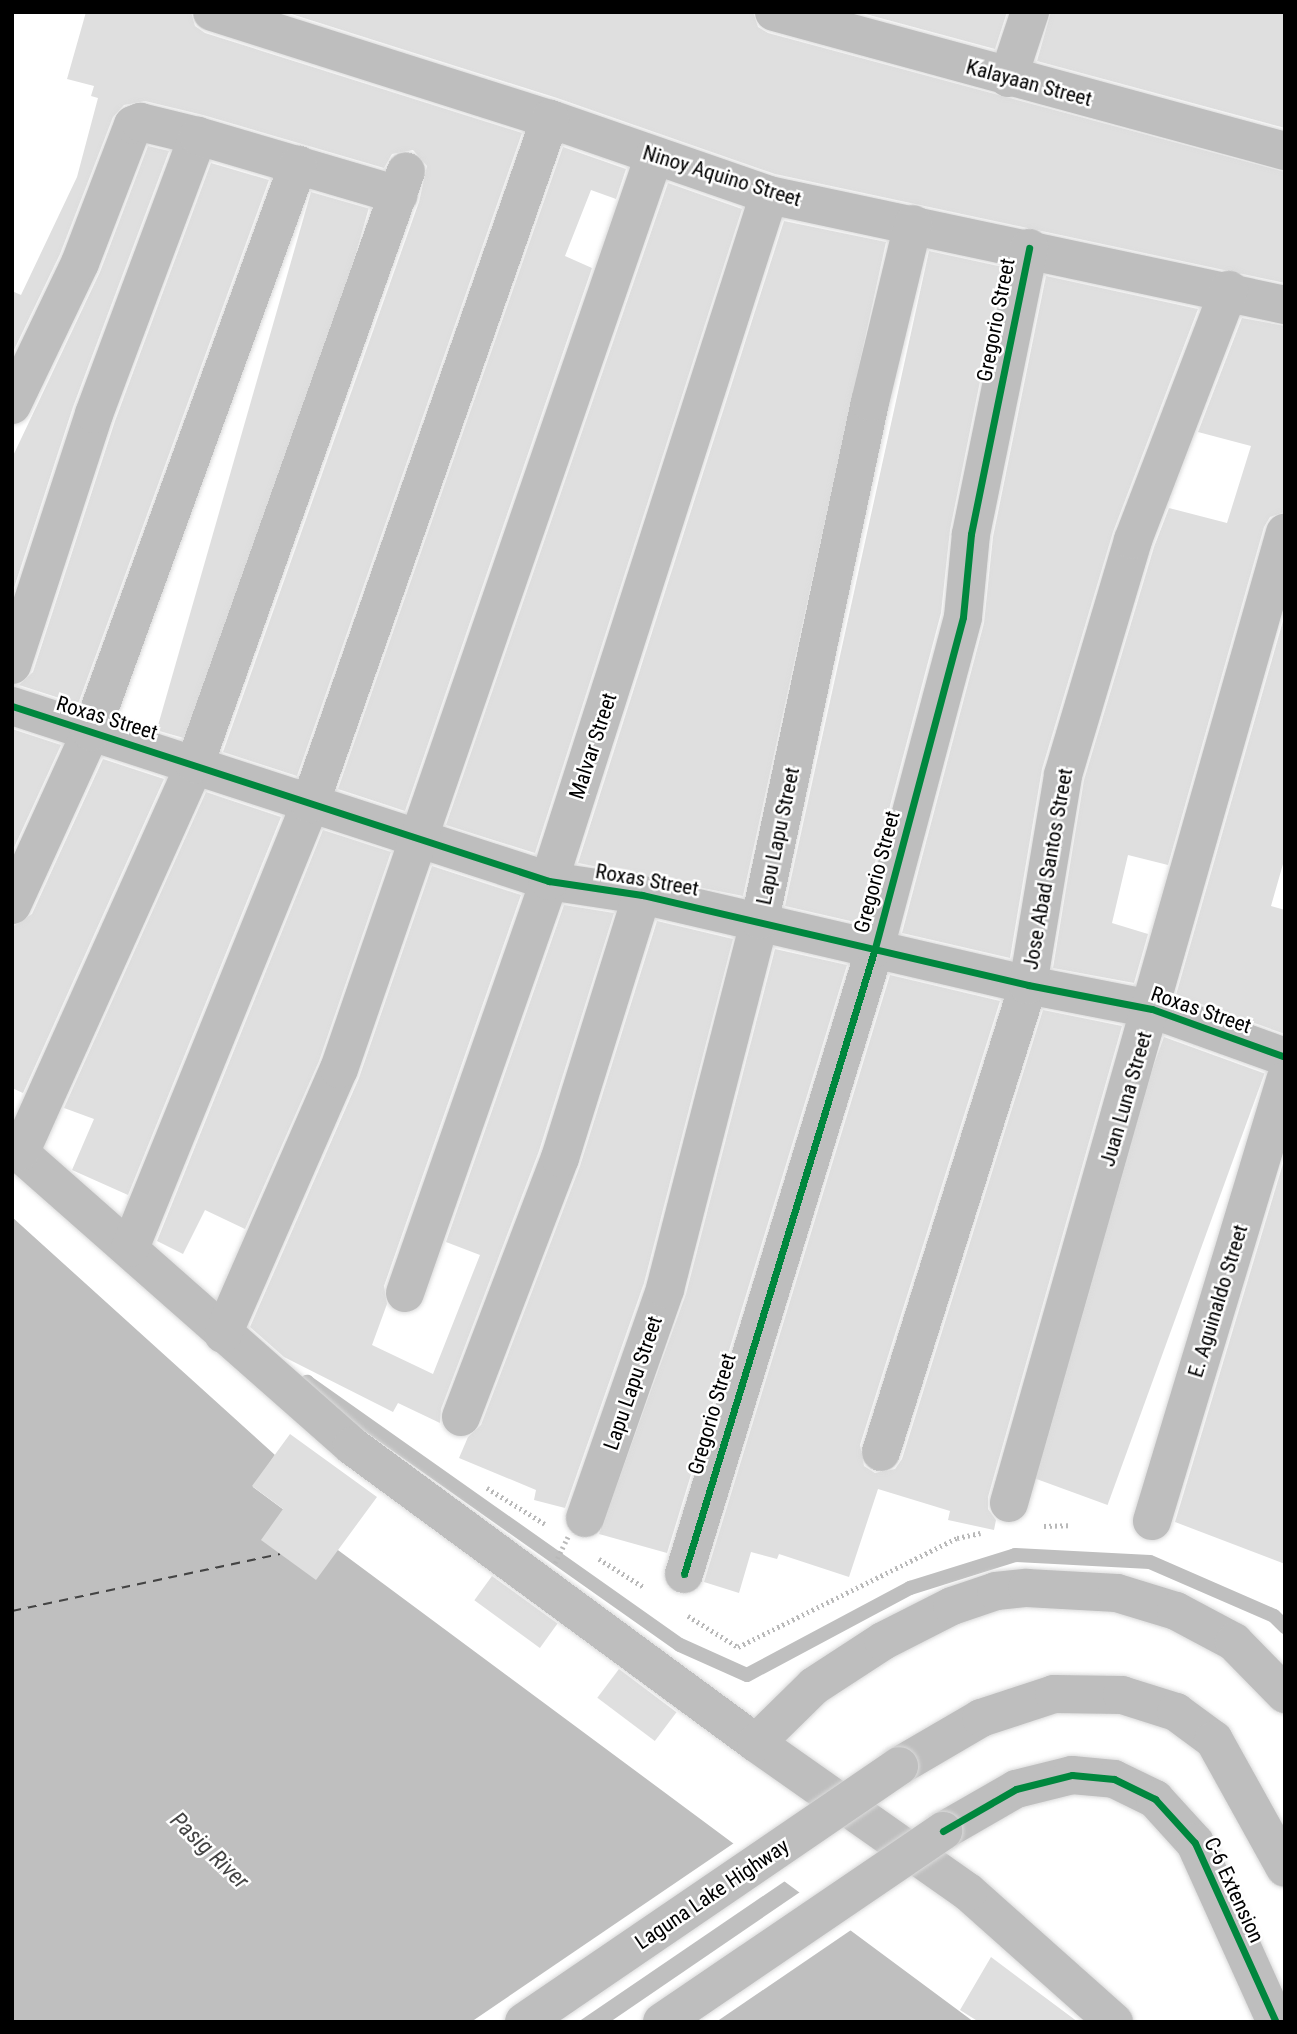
<!DOCTYPE html>
<style>
body{margin:0}
#map{position:relative;width:1297px;height:2034px;overflow:hidden;background:#fff;font-family:"Roboto Condensed",sans-serif}
div>[style]{position:absolute}
.water>*{inset:0;background:#bfbfbf}
.pier>*{inset:0;background:#fff}
.stream>*{height:14px;margin:-7px;padding:0 7px;transform-origin:7px;border-radius:7px;background:#bfbfbf}
.ferry>*{height:2px;margin-top:-1px;transform-origin:0;background:repeating-linear-gradient(90deg,#444 0 9px,transparent 0 16px)}
.building>*{inset:0;background:#dfdfdf;transform-origin:0 0}
.path>*{height:4.5px;margin-top:-2.25px;transform-origin:0;background:repeating-linear-gradient(90deg,#b9b9b9 0 2px,transparent 0 5.5px)}
.roads{filter:drop-shadow(0 0 2px #dbdbdb) drop-shadow(0 0 2px #dbdbdb)}
.street>*{height:38px;margin:-19px;padding:0 19px;transform-origin:19px;border-radius:19px;background:#bebebe}
.primary>*{height:38px;margin:-19px;padding:0 19px;transform-origin:19px;border-radius:19px;background:#bebebe}
.path-bridge>*{height:4.5px;margin-top:-2.25px;transform-origin:0;background:repeating-linear-gradient(90deg,#b9b9b9 0 2px,transparent 0 5.5px)}
.bridges{filter:drop-shadow(0 0 2px #dbdbdb) drop-shadow(0 0 2px #dbdbdb)}
.primary-bridge>*{height:38px;margin:-19px;padding:0 19px;transform-origin:19px;border-radius:19px;background:#bebebe}
.cycleway>*{height:7px;margin:-3.5px;padding:0 3.5px;transform-origin:3.5px;border-radius:3.5px;background:#00873e}
span{translate:-50% -50%;white-space:nowrap;text-align:center;line-height:1.15;-webkit-text-stroke:5px #fff;paint-order:stroke}
.street-label{font-size:21px;color:#000}
.water-label{font-size:23px;color:#444;font-style:italic}
.frame{position:absolute;inset:0;border:14px solid #000;pointer-events:none}
</style>
<div id="map">
<div class="water">
<i style="clip-path:polygon(12px 1217px,275px 1455px,253px 1487px,974px 2022px,12px 2022px)"></i>
</div>
<div class="pier">
<i style="clip-path:polygon(737px 1841px,788px 1879px,578px 2022px,471px 2022px)"></i>
<i style="clip-path:polygon(803px 1890px,854px 1928px,716px 2022px,610px 2022px)"></i>
</div>
<div class="stream">
<i style="left:300px;top:1387px;width:9px;rotate:-36deg"></i>
<i style="left:307px;top:1382px;width:456px;rotate:35.2deg"></i>
<i style="left:680px;top:1645px;width:73px;rotate:24.1deg"></i>
<i style="left:747px;top:1675px;width:185px;rotate:-28.1deg"></i>
<i style="left:910px;top:1588px;width:110px;rotate:-17.4deg"></i>
<i style="left:1015px;top:1555px;width:135px;rotate:3deg"></i>
<i style="left:1150px;top:1562px;width:135px;rotate:23.5deg"></i>
<i style="left:1274px;top:1616px;width:16px;rotate:45deg"></i>
</div>
<div class="ferry">
<i style="left:12px;top:1611px;width:274px;rotate:-12deg"></i>
</div>
<div class="building">
<i style="clip-path:polygon(86px 12px,191px 12px,195px 26px,205px 33px,522px 133px,297px 776px,223px 752px,419px 202px,427px 166px,413px 150px,392px 154px,384px 168px,203px 115px,145px 101px,124px 105px,113px 117px,60px 254px,12px 354px,12px 291px,21px 295px,77px 177px,98px 98px,91px 96px,94px 86px,67px 79px)"></i>
<i style="clip-path:polygon(285px 12px,753px 12px,758px 27px,768px 33px,1285px 172px,1285px 283px,775px 174px,557px 98px)"></i>
<i style="clip-path:polygon(858px 12px,1007px 12px,995px 49px)"></i>
<i style="clip-path:polygon(1051px 12px,1285px 12px,1285px 128px,1037px 61px)"></i>
<i style="clip-path:polygon(148px 146px,169px 151px,73px 407px,12px 594px,12px 458px,100px 272px)"></i>
<i style="clip-path:polygon(563px 147px,626px 169px,616px 199px,591px 190px,565px 256px,592px 268px,405px 811px,338px 789px)"></i>
<i style="clip-path:polygon(211px 163px,269px 180px,78px 704px,19px 685px,33px 672px,115px 421px)"></i>
<i style="clip-path:polygon(668px 183px,742px 209px,535px 853px,446px 825px)"></i>
<i style="left:311px;top:192px;width:60px;height:560px;rotate:16deg"></i>
<i style="clip-path:polygon(784px 221px,886px 242px,743px 896px,578px 863px)"></i>
<i style="clip-path:polygon(929px 251px,1003px 267px,950px 530px,941px 613px,859px 923px,785px 906px)"></i>
<i style="clip-path:polygon(1046px 276px,1198px 309px,1113px 532px,1042px 769px,1010px 958px,902px 933px,984px 623px,993px 537px)"></i>
<i style="clip-path:polygon(1242px 318px,1285px 326px,1285px 512px,1270px 517px,1264px 527px,1168px 865px,1128px 855px,1112px 923px,1148px 934px,1134px 983px,1053px 968px,1084px 780px,1154px 547px,1169px 508px,1227px 523px,1251px 446px,1198px 432px)"></i>
<i style="clip-path:polygon(1285px 614px,1285px 857px,1271px 906px,1285px 910px,1285px 1034px,1176px 995px)"></i>
<i style="clip-path:polygon(12px 729px,61px 745px,12px 852px)"></i>
<i style="clip-path:polygon(103px 759px,164px 779px,23px 1093px,12px 1088px,12px 927px,32px 914px)"></i>
<i style="clip-path:polygon(206px 792px,281px 817px,128px 1195px,72px 1170px,94px 1119px,64px 1108px)"></i>
<i style="clip-path:polygon(323px 830px,391px 852px,319px 1061px,245px 1229px,205px 1210px,183px 1254px,157px 1241px)"></i>
<i style="clip-path:polygon(432px 866px,521px 895px,384px 1286px,387px 1304px,372px 1345px,433px 1374px,480px 1255px,446px 1242px,564px 905px,614px 913px,539px 1151px,441px 1409px,440px 1423px,398px 1403px,393px 1412px,284px 1357px,250px 1327px,359px 1078px)"></i>
<i style="clip-path:polygon(657px 921px,733px 939px,644px 1283px,565px 1508px,534px 1500px,536px 1490px,459px 1458px,468px 1437px,481px 1425px,580px 1166px)"></i>
<i style="clip-path:polygon(775px 949px,847px 965px,667px 1553px,599px 1534px,686px 1294px)"></i>
<i style="clip-path:polygon(890px 975px,1000px 1001px,860px 1445px,864px 1466px,875px 1473px,895px 1469px,902px 1459px,1043px 1010px,1122px 1026px,988px 1497px,988px 1509px,996px 1520px,994px 1530px,948px 1520px,950px 1511px,878px 1489px,849px 1577px,779px 1554px,777px 1559px,751px 1552px,739px 1593px,704px 1582px)"></i>
<i style="left:1164px;top:1037px;width:107px;height:459px;rotate:20deg"></i>
<i style="clip-path:polygon(1285px 1157px,1285px 1564px,1175px 1522px)"></i>
<i style="clip-path:polygon(290px 1434px,377px 1497px,316px 1580px,261px 1540px,283px 1509px,252px 1486px)"></i>
<i style="left:492px;top:1576px;width:81px;height:30px;rotate:36deg"></i>
<i style="left:619px;top:1669px;width:72px;height:36px;rotate:37deg"></i>
<i style="clip-path:polygon(991px 1957px,1027px 1984px,1078px 2022px,979px 2022px,960px 2010px)"></i>
</div>
<div class="path">
<i style="left:487px;top:1488px;width:68px;rotate:31.8deg"></i>
<i style="left:1044px;top:1526px;width:25px;rotate:-2deg"></i>
<i style="left:599px;top:1559px;width:54px;rotate:32.2deg"></i>
<i style="left:688px;top:1616px;width:59px;rotate:31.8deg"></i>
<i style="left:738px;top:1647px;width:245px;rotate:-26.5deg"></i>
<i style="left:957px;top:1538px;width:24px;rotate:-12deg"></i>
</div>
<div class="roads">
<div class="street">
<i style="left:212px;top:12px;width:355px;rotate:17.6deg"></i>
<i style="left:550px;top:119px;width:232px;rotate:19.1deg"></i>
<i style="left:769px;top:195px;width:528px;rotate:12.03deg"></i>
<i style="left:774px;top:12px;width:530px;rotate:15.22deg"></i>
<i style="left:1008px;top:78px;width:70px;rotate:-71.6deg"></i>
<i style="left:12px;top:405px;width:157px;rotate:-64.4deg"></i>
<i style="left:80px;top:263px;width:148px;rotate:-69deg"></i>
<i style="left:133px;top:125px;width:8px;rotate:-23deg"></i>
<i style="left:140px;top:122px;width:60px;rotate:13.6deg"></i>
<i style="left:12px;top:665px;width:264px;rotate:-71.9deg"></i>
<i style="left:94px;top:414px;width:297px;rotate:-69.5deg"></i>
<i style="left:198px;top:136px;width:209px;rotate:16.4deg"></i>
<i style="left:12px;top:706px;width:565px;rotate:18.05deg"></i>
<i style="left:549px;top:881px;width:94px;rotate:8.6deg"></i>
<i style="left:642px;top:895px;width:396px;rotate:13.1deg"></i>
<i style="left:1028px;top:985px;width:126px;rotate:11deg"></i>
<i style="left:1152px;top:1009px;width:141px;rotate:19.8deg"></i>
<i style="left:12px;top:905px;width:190px;rotate:-65.5deg"></i>
<i style="left:91px;top:732px;width:604px;rotate:-69.94deg"></i>
<i style="left:12px;top:1146px;width:453px;rotate:41.4deg"></i>
<i style="left:352px;top:1446px;width:501px;rotate:36.32deg"></i>
<i style="left:21px;top:1151px;width:424px;rotate:-65.8deg"></i>
<i style="left:195px;top:764px;width:629px;rotate:-70.41deg"></i>
<i style="left:130px;top:1248px;width:479px;rotate:-67.9deg"></i>
<i style="left:310px;top:804px;width:726px;rotate:-70.69deg"></i>
<i style="left:405px;top:1293px;width:436px;rotate:-70.7deg"></i>
<i style="left:549px;top:881px;width:720px;rotate:-72.22deg"></i>
<i style="left:223px;top:1334px;width:289px;rotate:-66.4deg"></i>
<i style="left:339px;top:1069px;width:966px;rotate:-70.96deg"></i>
<i style="left:461px;top:1417px;width:277px;rotate:-69.1deg"></i>
<i style="left:560px;top:1158px;width:275px;rotate:-72.7deg"></i>
<i style="left:881px;top:1452px;width:490px;rotate:-72.5deg"></i>
<i style="left:1028px;top:985px;width:213px;rotate:-80.5deg"></i>
<i style="left:1063px;top:775px;width:245px;rotate:-73.4deg"></i>
<i style="left:1133px;top:540px;width:268px;rotate:-69deg"></i>
<i style="left:1009px;top:1503px;width:1009px;rotate:-74.12deg"></i>
<i style="left:585px;top:1518px;width:243px;rotate:-70.7deg"></i>
<i style="left:665px;top:1289px;width:381px;rotate:-75.6deg"></i>
<i style="left:760px;top:920px;width:530px;rotate:-78.01deg"></i>
<i style="left:870px;top:402px;width:183px;rotate:-76.4deg"></i>
<i style="left:1152px;top:1521px;width:460px;rotate:-73.2deg"></i>
<i style="left:684px;top:1574px;width:654px;rotate:-73.03deg"></i>
<i style="left:875px;top:948px;width:342px;rotate:-75.1deg"></i>
<i style="left:963px;top:617px;width:83px;rotate:-84.5deg"></i>
<i style="left:971px;top:534px;width:292px;rotate:-78.5deg"></i>
</div>
<div class="primary">
<i style="left:899px;top:1766px;width:95px;rotate:-30.3deg"></i>
<i style="left:981px;top:1718px;width:77px;rotate:-18.2deg"></i>
<i style="left:1054px;top:1694px;width:68px;rotate:0.8deg"></i>
<i style="left:1122px;top:1695px;width:57px;rotate:17.5deg"></i>
<i style="left:1176px;top:1712px;width:47px;rotate:36.4deg"></i>
<i style="left:1214px;top:1740px;width:146px;rotate:61deg"></i>
<i style="left:943px;top:1831px;width:84px;rotate:-29.9deg"></i>
<i style="left:1016px;top:1789px;width:58px;rotate:-14deg"></i>
<i style="left:1072px;top:1775px;width:42px;rotate:5.4deg"></i>
<i style="left:1114px;top:1779px;width:46px;rotate:26deg"></i>
<i style="left:1155px;top:1799px;width:59px;rotate:47.7deg"></i>
<i style="left:1195px;top:1843px;width:196px;rotate:65.7deg"></i>
<i style="left:1114px;top:2022px;width:195px;rotate:-138.3deg"></i>
<i style="left:968px;top:1892px;width:259px;rotate:-144.9deg"></i>
<i style="left:756px;top:1743px;width:81px;rotate:-44.5deg"></i>
<i style="left:814px;top:1686px;width:82px;rotate:-33.1deg"></i>
<i style="left:883px;top:1641px;width:77px;rotate:-26.9deg"></i>
<i style="left:952px;top:1606px;width:46px;rotate:-18.8deg"></i>
<i style="left:996px;top:1591px;width:31px;rotate:-6deg"></i>
<i style="left:1027px;top:1588px;width:90px;rotate:3.2deg"></i>
<i style="left:1117px;top:1593px;width:62px;rotate:17deg"></i>
<i style="left:1176px;top:1611px;width:66px;rotate:28.1deg"></i>
<i style="left:1234px;top:1642px;width:73px;rotate:45.6deg"></i>
</div>
</div>
<div class="path-bridge">
<i style="left:555px;top:1563px;width:32px;rotate:-64deg"></i>
</div>
<div class="bridges">
<div class="primary-bridge">
<i style="left:524px;top:2022px;width:454px;rotate:-34.3deg"></i>
<i style="left:662px;top:2022px;width:340px;rotate:-34.2deg"></i>
</div>
</div>
<div class="cycleway">
<i style="left:12px;top:706px;width:565px;rotate:18.05deg"></i>
<i style="left:549px;top:881px;width:94px;rotate:8.6deg"></i>
<i style="left:642px;top:895px;width:396px;rotate:13.1deg"></i>
<i style="left:1028px;top:985px;width:126px;rotate:11deg"></i>
<i style="left:1152px;top:1009px;width:141px;rotate:19.8deg"></i>
<i style="left:684px;top:1574px;width:654px;rotate:-73.03deg"></i>
<i style="left:875px;top:948px;width:342px;rotate:-75.1deg"></i>
<i style="left:963px;top:617px;width:83px;rotate:-84.5deg"></i>
<i style="left:971px;top:534px;width:292px;rotate:-78.5deg"></i>
<i style="left:943px;top:1831px;width:84px;rotate:-29.9deg"></i>
<i style="left:1016px;top:1789px;width:58px;rotate:-14deg"></i>
<i style="left:1072px;top:1775px;width:42px;rotate:5.4deg"></i>
<i style="left:1114px;top:1779px;width:46px;rotate:26deg"></i>
<i style="left:1155px;top:1799px;width:59px;rotate:47.7deg"></i>
<i style="left:1195px;top:1843px;width:196px;rotate:65.7deg"></i>
</div>
<div class="street-label">
<span style="left:1029px;top:83px;rotate:15deg">Kalayaan Street</span>
<span style="left:722px;top:176px;rotate:17deg">Ninoy Aquino Street</span>
<span style="left:996px;top:320px;rotate:-79deg">Gregorio Street</span>
<span style="left:107px;top:718px;rotate:17deg">Roxas Street</span>
<span style="left:593px;top:746px;rotate:-72deg">Malvar Street</span>
<span style="left:778px;top:836px;rotate:-78deg">Lapu Lapu Street</span>
<span style="left:1048px;top:869px;rotate:-80deg">Jose Abad Santos Street</span>
<span style="left:877px;top:872px;rotate:-75deg">Gregorio Street</span>
<span style="left:647px;top:880px;rotate:10deg">Roxas Street</span>
<span style="left:1201px;top:1010px;rotate:19deg">Roxas Street</span>
<span style="left:1126px;top:1099px;rotate:-74deg">Juan Luna Street</span>
<span style="left:1218px;top:1301px;rotate:-73deg">E. Aguinaldo Street</span>
<span style="left:633px;top:1383px;rotate:-71deg">Lapu Lapu Street</span>
<span style="left:712px;top:1414px;rotate:-74deg">Gregorio Street</span>
<span style="left:1234px;top:1890px;rotate:65deg">C-6 Extension</span>
<span style="left:712px;top:1894px;rotate:-34deg">Laguna Lake Highway</span>
</div>
<div class="water-label">
<span style="left:209px;top:1851px;rotate:44deg">Pasig River</span>
</div>
<div class="frame"></div>
</div>
